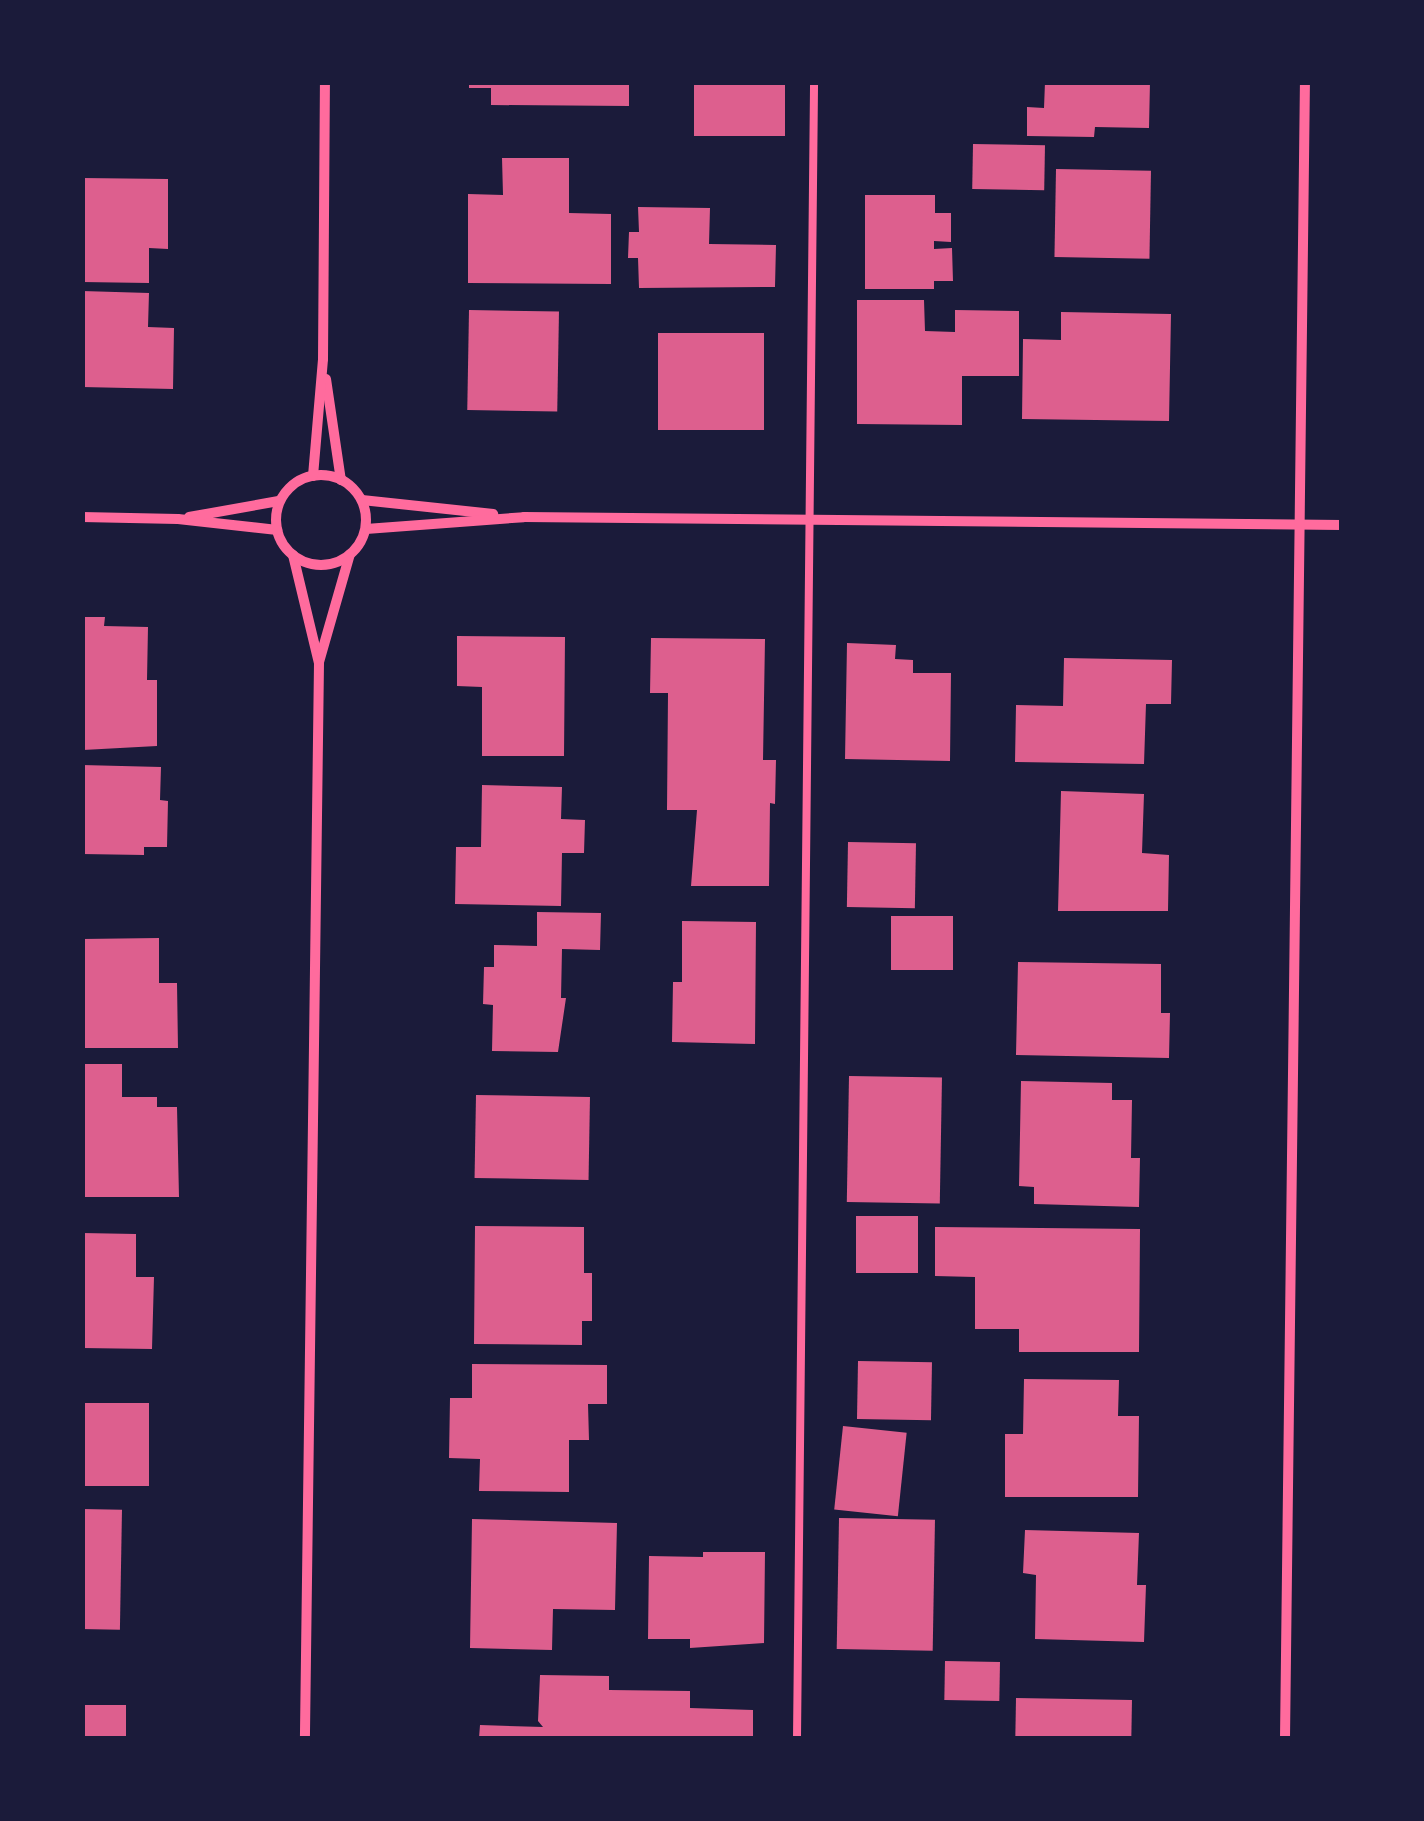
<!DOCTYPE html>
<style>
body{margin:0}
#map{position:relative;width:1424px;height:1821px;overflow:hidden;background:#1b1b3a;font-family:"Exo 2",sans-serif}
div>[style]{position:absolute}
.building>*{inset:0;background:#dd5f8e;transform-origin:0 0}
.service>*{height:8px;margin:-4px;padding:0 4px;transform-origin:4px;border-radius:4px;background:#ff6b9d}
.minor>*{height:10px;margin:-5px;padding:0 5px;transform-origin:5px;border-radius:5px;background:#ff6b9d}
.minor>.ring{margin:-5px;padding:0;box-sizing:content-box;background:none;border:10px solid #ff6b9d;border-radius:50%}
span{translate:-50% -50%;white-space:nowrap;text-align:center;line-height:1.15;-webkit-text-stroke:8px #1b1b3a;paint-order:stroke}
.frame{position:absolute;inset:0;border:85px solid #1b1b3a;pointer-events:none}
</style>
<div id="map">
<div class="building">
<i style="clip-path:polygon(469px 82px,629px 82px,629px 106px,491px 105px,491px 88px,469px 88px)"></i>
<i style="left:694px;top:82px;width:91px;height:54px"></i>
<i style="clip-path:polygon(1045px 82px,1150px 82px,1149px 128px,1095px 127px,1094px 137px,1027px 136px,1027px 107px,1044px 108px)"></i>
<i style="left:973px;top:144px;width:72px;height:45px;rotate:1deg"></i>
<i style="clip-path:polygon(502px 158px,569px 158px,569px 213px,611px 214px,611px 284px,468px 283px,468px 194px,503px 195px)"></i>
<i style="left:1056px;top:169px;width:95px;height:88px;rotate:1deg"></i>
<i style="clip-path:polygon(82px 178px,168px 179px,168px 249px,149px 248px,149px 283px,82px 282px)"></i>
<i style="clip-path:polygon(865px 195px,935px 195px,935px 213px,951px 213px,951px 242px,934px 241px,934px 249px,952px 248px,953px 281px,934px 281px,934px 289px,865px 289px)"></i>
<i style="clip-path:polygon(638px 207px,710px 208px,709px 244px,776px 245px,775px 287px,639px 288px,638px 258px,628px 258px,629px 232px,639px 232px)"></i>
<i style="clip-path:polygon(82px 291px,149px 293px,148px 327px,174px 328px,173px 389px,82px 387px)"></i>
<i style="clip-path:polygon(857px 300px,924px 300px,925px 331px,955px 332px,955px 310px,1019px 311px,1019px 376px,962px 376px,962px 425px,857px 424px)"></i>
<i style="left:469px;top:310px;width:90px;height:100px;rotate:1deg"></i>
<i style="clip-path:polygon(1061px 312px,1171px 314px,1169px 421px,1022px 419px,1023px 339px,1061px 340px)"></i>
<i style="left:658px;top:333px;width:106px;height:97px"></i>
<i style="clip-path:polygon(82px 617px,105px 617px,104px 626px,148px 627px,147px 680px,157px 680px,157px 746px,83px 750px)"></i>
<i style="clip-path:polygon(457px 636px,565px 637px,564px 756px,482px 756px,482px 687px,457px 686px)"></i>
<i style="clip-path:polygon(651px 638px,765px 639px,763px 760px,776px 760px,775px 804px,770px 803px,769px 886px,691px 886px,697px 810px,667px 810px,668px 693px,650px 693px)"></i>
<i style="clip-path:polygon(847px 643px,896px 645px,895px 659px,913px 660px,913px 673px,951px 673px,950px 761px,845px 759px)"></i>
<i style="clip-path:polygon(1064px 658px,1172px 660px,1171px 704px,1146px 704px,1144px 764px,1015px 762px,1016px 705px,1063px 706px)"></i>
<i style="clip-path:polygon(82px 765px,161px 767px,160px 800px,168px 801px,167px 847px,144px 847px,144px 855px,82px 854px)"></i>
<i style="clip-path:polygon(482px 785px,562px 787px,561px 819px,585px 820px,584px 853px,562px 853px,561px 906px,455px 904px,456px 847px,481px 847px)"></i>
<i style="clip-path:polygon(1061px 791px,1144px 794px,1142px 853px,1169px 855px,1168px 911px,1058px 911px)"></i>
<i style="left:848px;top:842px;width:68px;height:65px;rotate:1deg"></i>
<i style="clip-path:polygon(537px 912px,601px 913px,600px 950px,562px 949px,561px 998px,566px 998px,558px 1052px,492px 1051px,493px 1005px,483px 1004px,484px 967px,494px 967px,494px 945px,537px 946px)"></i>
<i style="left:891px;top:916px;width:62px;height:54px"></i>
<i style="clip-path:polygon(682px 921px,756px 922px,755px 1044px,672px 1042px,673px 982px,682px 982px)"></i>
<i style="clip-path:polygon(159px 938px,159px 983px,177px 983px,178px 1048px,82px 1048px,82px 939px)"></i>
<i style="clip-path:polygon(1018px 962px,1161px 964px,1161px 1013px,1170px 1013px,1169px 1058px,1016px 1055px)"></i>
<i style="clip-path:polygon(82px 1064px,122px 1064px,122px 1097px,157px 1097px,157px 1107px,177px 1107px,179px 1197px,82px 1197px)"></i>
<i style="left:849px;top:1076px;width:93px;height:126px;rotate:1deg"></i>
<i style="clip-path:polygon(1021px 1081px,1112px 1083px,1112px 1100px,1132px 1100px,1131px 1158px,1140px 1158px,1139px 1207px,1034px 1204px,1034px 1187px,1019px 1186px)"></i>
<i style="left:476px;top:1095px;width:114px;height:83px;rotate:1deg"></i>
<i style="left:856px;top:1216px;width:62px;height:57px"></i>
<i style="clip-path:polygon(475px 1226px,584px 1227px,584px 1273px,592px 1273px,592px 1321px,582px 1321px,582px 1345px,474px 1344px)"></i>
<i style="clip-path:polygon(935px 1227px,1140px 1229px,1139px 1352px,1019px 1352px,1019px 1329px,975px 1329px,975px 1277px,935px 1276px)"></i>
<i style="clip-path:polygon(82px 1233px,136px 1234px,136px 1277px,154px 1277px,152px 1349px,82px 1348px)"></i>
<i style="left:858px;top:1361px;width:74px;height:58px;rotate:1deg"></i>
<i style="clip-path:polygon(472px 1364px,607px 1365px,607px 1404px,588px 1404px,589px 1440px,569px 1440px,569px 1492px,479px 1491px,480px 1459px,449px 1458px,450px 1398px,472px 1398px)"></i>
<i style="clip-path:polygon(1024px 1379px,1119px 1380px,1118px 1416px,1139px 1416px,1138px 1497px,1005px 1497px,1005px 1434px,1023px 1434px)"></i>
<i style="left:82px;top:1403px;width:67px;height:83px"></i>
<i style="left:843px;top:1426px;width:64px;height:84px;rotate:6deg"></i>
<i style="left:82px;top:1509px;width:40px;height:120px;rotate:1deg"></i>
<i style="left:839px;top:1518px;width:96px;height:131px;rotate:1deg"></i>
<i style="clip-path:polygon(472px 1519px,617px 1523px,615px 1610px,553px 1609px,552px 1650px,470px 1648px)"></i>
<i style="clip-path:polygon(1025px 1530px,1139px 1533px,1137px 1585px,1146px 1585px,1144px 1642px,1035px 1639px,1036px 1575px,1023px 1573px)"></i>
<i style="clip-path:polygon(703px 1552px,765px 1552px,764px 1643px,690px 1648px,690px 1639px,648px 1639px,649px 1556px,703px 1557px)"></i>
<i style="left:945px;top:1661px;width:55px;height:39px;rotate:1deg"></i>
<i style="clip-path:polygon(540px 1675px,609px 1676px,609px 1690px,690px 1691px,690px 1708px,753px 1710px,753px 1738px,479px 1738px,480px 1725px,543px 1727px,538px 1721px)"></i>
<i style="left:1016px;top:1698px;width:116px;height:40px;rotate:1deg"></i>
<i style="left:82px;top:1705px;width:44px;height:33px"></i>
</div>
<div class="service">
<i style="left:797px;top:1738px;width:1656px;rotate:-89.41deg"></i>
</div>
<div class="minor">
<i style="left:326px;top:379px;width:102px;rotate:81.6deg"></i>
<i class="ring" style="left:276px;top:475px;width:80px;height:80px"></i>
<i style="left:313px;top:476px;width:117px;rotate:-85.1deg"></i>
<i style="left:323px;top:359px;width:277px;rotate:-89.6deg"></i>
<i style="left:362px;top:500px;width:132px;rotate:6.1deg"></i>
<i style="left:82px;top:517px;width:96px;rotate:1.2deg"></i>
<i style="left:178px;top:519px;width:100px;rotate:6.3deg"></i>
<i style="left:189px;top:517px;width:91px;rotate:-10.1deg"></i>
<i style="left:366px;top:529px;width:158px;rotate:-4.3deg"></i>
<i style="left:524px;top:517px;width:818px;rotate:0.56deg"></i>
<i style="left:293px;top:555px;width:111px;rotate:76.5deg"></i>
<i style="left:319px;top:663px;width:1075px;rotate:90.75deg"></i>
<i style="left:319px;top:662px;width:112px;rotate:-74deg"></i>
<i style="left:1285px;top:1738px;width:1656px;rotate:-89.31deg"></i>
</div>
<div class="frame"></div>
</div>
